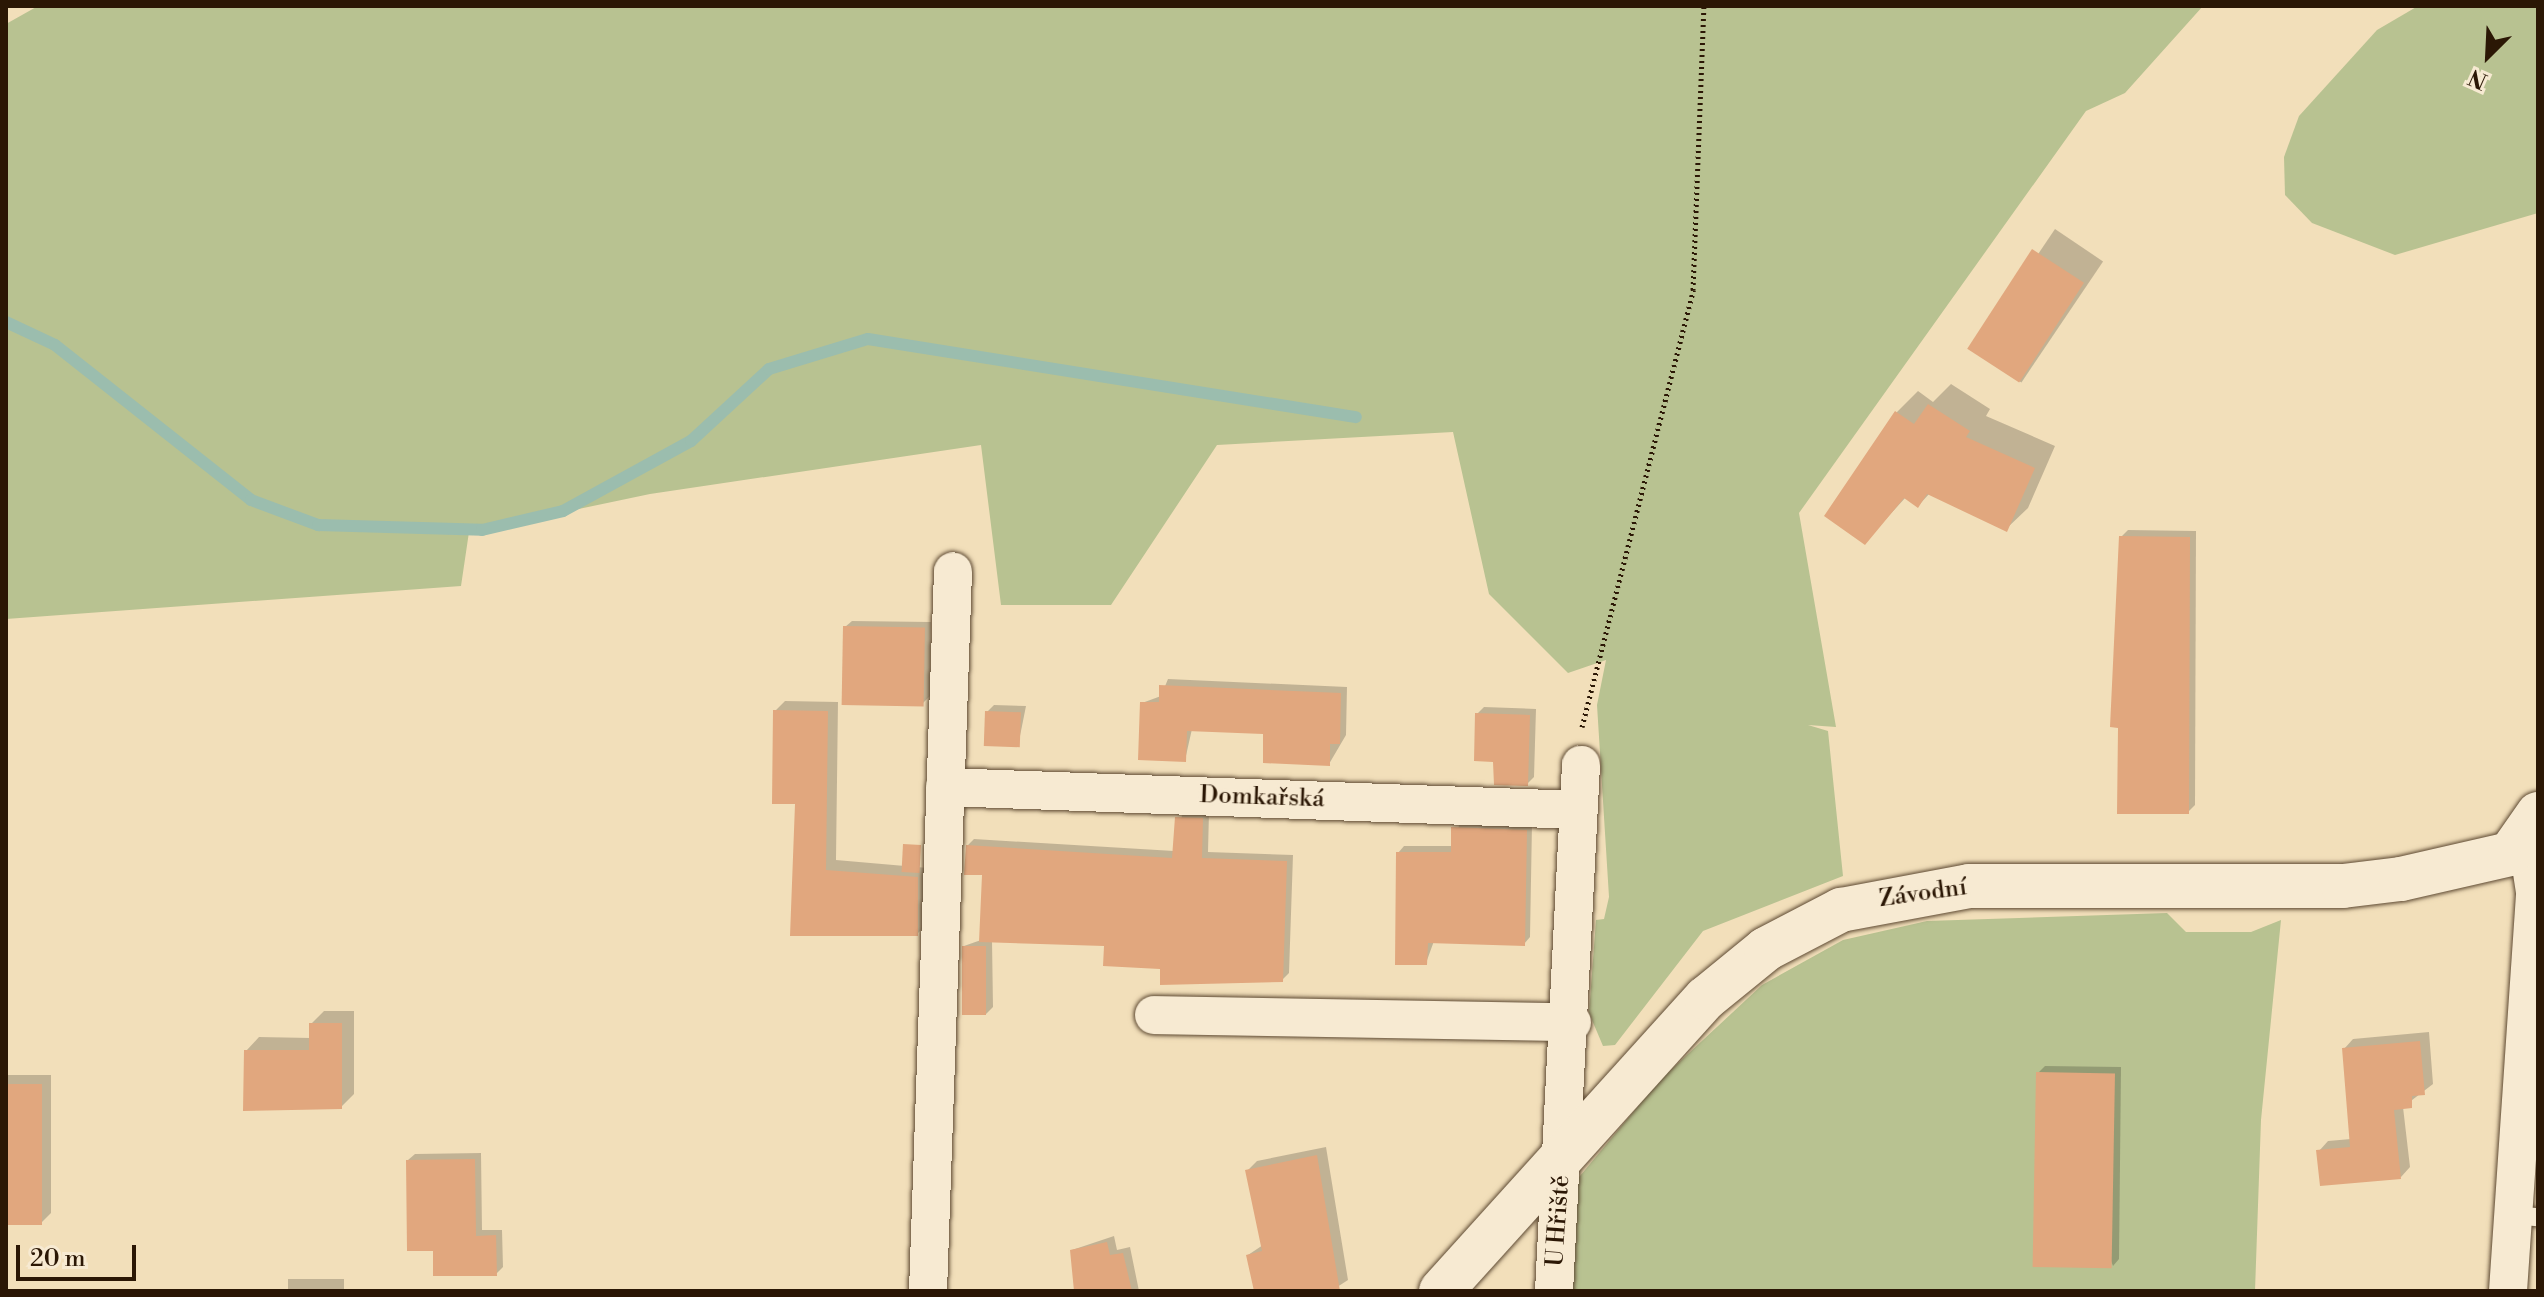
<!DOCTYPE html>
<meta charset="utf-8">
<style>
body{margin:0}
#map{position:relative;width:2544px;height:1297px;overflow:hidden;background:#f2dfba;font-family:"Libre Bodoni",serif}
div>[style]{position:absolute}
.green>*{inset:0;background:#b8c291}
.shadow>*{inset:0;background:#0003;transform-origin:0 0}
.stream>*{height:12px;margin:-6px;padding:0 6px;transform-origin:6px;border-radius:6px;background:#9bbdae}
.building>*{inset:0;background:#e1a77e;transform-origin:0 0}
.path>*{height:5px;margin-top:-2.5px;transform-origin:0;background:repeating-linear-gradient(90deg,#2b1705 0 2px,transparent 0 6px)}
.roads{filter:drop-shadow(0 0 2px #5d4932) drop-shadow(0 0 2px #5d4932)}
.service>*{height:18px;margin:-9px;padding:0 9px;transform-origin:9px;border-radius:9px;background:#f7ead2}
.minor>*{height:38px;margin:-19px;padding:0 19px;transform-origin:19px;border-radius:19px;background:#f7ead2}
.tertiary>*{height:44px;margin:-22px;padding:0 22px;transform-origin:22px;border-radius:22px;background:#f7ead2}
span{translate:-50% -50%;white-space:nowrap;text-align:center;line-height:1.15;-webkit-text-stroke:6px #f7ead2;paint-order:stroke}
.street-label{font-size:24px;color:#2b1705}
.frame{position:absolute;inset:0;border:8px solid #2b1705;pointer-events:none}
.north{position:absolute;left:2448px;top:16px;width:80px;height:80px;-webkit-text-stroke:6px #f7ead2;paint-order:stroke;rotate:204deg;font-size:22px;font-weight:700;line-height:32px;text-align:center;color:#2b1705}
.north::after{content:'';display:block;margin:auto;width:28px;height:36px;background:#2b1705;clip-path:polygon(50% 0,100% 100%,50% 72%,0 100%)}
.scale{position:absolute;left:16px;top:1245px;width:120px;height:36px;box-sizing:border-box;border:4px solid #2b1705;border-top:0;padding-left:10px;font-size:24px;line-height:28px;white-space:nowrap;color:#2b1705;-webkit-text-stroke:6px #f7ead2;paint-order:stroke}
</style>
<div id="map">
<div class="green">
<i style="clip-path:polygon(38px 6px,2203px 6px,2125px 93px,2086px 111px,1799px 513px,1836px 727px,1808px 725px,1828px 731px,1843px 876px,1703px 931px,1615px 1045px,1603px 1046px,1589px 1013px,1596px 920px,1604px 919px,1609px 897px,1597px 705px,1606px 660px,1568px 673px,1489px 594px,1453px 432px,1217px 445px,1111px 605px,1001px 605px,981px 445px,650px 494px,469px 532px,461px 586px,6px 619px,6px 24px)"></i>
<i style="clip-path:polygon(2418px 6px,2538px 6px,2538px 213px,2395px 255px,2312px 223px,2285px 195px,2284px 157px,2299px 116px,2377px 30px)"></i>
<i style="clip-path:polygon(2167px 913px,2186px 932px,2251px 932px,2281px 920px,2261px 1120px,2255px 1291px,1567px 1291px,1570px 1188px,1659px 1081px,1762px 985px,1843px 940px,1927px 921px)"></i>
</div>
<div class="shadow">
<i style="left:2055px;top:229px;width:58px;height:146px;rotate:34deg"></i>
<i style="clip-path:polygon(1951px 384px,1990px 409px,1986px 416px,2055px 446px,2028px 508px,2006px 529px,1930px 493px,1918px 506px,1906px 497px,1865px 542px,1897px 412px,1918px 391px,1933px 402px)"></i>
<i style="clip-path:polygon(2128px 530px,2196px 531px,2195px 805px,2188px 812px,2121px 537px)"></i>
<i style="clip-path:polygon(852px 621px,931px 622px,930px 696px,923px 703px,845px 627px)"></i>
<i style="clip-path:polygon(1168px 679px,1347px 687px,1346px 735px,1329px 764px,1265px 732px,1192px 729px,1185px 760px,1142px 703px,1161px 696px)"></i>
<i style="clip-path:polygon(785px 701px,838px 702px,836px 860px,928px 868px,927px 924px,917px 934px,792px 934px,797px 802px,775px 711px)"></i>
<i style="clip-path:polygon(994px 705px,1026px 706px,1018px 746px,987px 712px)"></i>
<i style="clip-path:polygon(1484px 707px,1536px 709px,1534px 777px,1527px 784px,1495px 760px,1477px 714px)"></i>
<i style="clip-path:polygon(1183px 811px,1209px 812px,1208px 852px,1293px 855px,1289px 973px,1282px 980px,1162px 967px,1106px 945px,992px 940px,993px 1007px,986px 1014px,964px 946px,981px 940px,984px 873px,967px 846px,974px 839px,1174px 851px)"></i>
<i style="clip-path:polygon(1460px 822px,1532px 824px,1530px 937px,1524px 944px,1434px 941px,1426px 963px,1398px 853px,1404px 846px,1453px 846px)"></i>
<i style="clip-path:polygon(324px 1011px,354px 1011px,354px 1094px,341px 1107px,246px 1051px,259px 1037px,311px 1038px,311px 1024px)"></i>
<i style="clip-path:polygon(2429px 1032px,2433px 1084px,2403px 1107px,2410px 1167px,2401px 1177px,2319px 1151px,2328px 1141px,2351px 1139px,2344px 1049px,2353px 1039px)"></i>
<i style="clip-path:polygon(2045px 1066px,2121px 1067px,2119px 1259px,2113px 1266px,2038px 1073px)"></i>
<i style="clip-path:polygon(6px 1075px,51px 1075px,51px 1213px,41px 1223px,6px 1223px)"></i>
<i style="clip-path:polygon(1326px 1147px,1348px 1280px,1331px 1291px,1256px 1291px,1248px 1255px,1263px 1245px,1248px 1170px,1257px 1161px)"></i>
<i style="clip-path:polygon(481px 1153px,482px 1230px,502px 1230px,503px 1267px,496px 1274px,435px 1249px,408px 1160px,415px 1154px)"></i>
<i style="clip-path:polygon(1114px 1236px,1117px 1250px,1130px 1247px,1139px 1291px,1079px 1291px,1072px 1250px)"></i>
<i style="left:288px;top:1279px;width:56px;height:15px"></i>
</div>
<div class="stream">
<i style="left:6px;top:322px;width:54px;rotate:25.1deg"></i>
<i style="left:55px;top:345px;width:250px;rotate:38.3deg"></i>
<i style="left:251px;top:500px;width:72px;rotate:20.5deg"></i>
<i style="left:318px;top:525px;width:164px;rotate:1.7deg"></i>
<i style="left:482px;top:530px;width:83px;rotate:-13.2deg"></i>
<i style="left:563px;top:511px;width:146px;rotate:-28.7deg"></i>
<i style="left:691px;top:441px;width:106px;rotate:-42.7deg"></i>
<i style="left:769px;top:369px;width:103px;rotate:-16.9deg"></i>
<i style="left:868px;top:339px;width:494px;rotate:9.1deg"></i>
</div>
<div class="building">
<i style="left:2032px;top:249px;width:62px;height:119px;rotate:33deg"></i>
<i style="clip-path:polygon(1928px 404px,1970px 431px,1966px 437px,2035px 468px,2007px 532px,1927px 494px,1918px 508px,1904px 498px,1865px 545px,1824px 516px,1895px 411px,1914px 424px)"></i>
<i style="clip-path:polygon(2119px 536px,2190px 537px,2189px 814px,2117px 814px,2118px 728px,2110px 727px)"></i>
<i style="left:843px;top:626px;width:82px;height:79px;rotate:1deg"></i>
<i style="clip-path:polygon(1159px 685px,1341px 693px,1340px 744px,1330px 744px,1330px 766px,1263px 763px,1263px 734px,1187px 731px,1186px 762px,1138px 760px,1140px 702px,1159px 702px)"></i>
<i style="clip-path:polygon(773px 710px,828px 711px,826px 870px,918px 877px,918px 936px,790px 936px,795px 804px,772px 804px)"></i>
<i style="left:985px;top:711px;width:36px;height:35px;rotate:2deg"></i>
<i style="clip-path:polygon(1475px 713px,1530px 715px,1528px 786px,1494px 785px,1493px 762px,1474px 761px)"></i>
<i style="clip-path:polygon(1175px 817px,1203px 818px,1202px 858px,1287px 861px,1283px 982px,1160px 985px,1160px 969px,1103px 966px,1104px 946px,979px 942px,982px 875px,964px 875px,966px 845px,1172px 858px)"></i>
<i style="clip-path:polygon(1451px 827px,1527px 830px,1525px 946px,1428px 943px,1427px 965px,1395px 965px,1396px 852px,1451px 852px)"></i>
<i style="left:903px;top:844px;width:18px;height:28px;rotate:3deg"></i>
<i style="left:962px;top:946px;width:24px;height:69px"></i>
<i style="clip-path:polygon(309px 1023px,342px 1023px,342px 1109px,243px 1111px,244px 1050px,309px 1050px)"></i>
<i style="clip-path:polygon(2420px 1041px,2425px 1095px,2412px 1096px,2412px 1108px,2394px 1110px,2401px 1179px,2320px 1186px,2316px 1150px,2350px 1147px,2342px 1048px)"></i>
<i style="left:2036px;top:1072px;width:79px;height:195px;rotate:1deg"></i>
<i style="left:6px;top:1084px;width:36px;height:141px"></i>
<i style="clip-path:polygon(1317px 1155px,1340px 1291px,1254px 1291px,1246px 1255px,1262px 1251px,1245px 1170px)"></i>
<i style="clip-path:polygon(475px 1159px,476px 1236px,496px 1235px,497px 1276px,433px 1276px,433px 1251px,407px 1251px,406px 1160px)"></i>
<i style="clip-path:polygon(1107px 1242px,1110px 1255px,1123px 1253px,1132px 1291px,1074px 1291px,1070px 1250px)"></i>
</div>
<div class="path">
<i style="left:1582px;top:727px;width:451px;rotate:-75.7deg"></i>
<i style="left:1693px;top:290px;width:284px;rotate:-87.8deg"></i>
</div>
<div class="roads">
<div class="service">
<i style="left:2513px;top:1215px;width:25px;rotate:5deg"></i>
</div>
<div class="minor">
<i style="left:945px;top:787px;width:634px;rotate:2.08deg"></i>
<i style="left:1154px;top:1015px;width:418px;rotate:1deg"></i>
<i style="left:928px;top:1291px;width:720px;rotate:-88.01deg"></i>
<i style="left:1554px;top:1291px;width:527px;rotate:-87.06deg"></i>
<i style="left:2508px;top:1291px;width:400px;rotate:-86.1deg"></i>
<i style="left:2535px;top:892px;width:53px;rotate:-98.7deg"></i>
</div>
<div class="tertiary">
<i style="left:1441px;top:1291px;width:395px;rotate:-47.9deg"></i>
<i style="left:1706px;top:998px;width:77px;rotate:-39.2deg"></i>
<i style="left:1766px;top:949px;width:85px;rotate:-27.5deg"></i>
<i style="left:1841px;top:910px;width:130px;rotate:-10.6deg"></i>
<i style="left:1969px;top:886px;width:374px"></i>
<i style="left:2343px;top:886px;width:58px;rotate:-6.9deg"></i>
<i style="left:2401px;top:879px;width:112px;rotate:-12.9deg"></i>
<i style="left:2510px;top:854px;width:49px;rotate:-55deg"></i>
</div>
</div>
<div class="street-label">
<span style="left:1262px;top:798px;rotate:2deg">Domkařská</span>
<span style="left:1923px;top:894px;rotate:-8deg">Závodní</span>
<span style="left:1559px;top:1221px;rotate:-86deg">U Hřiště</span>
</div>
<div class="frame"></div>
<div class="north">N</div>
<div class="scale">20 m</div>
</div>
